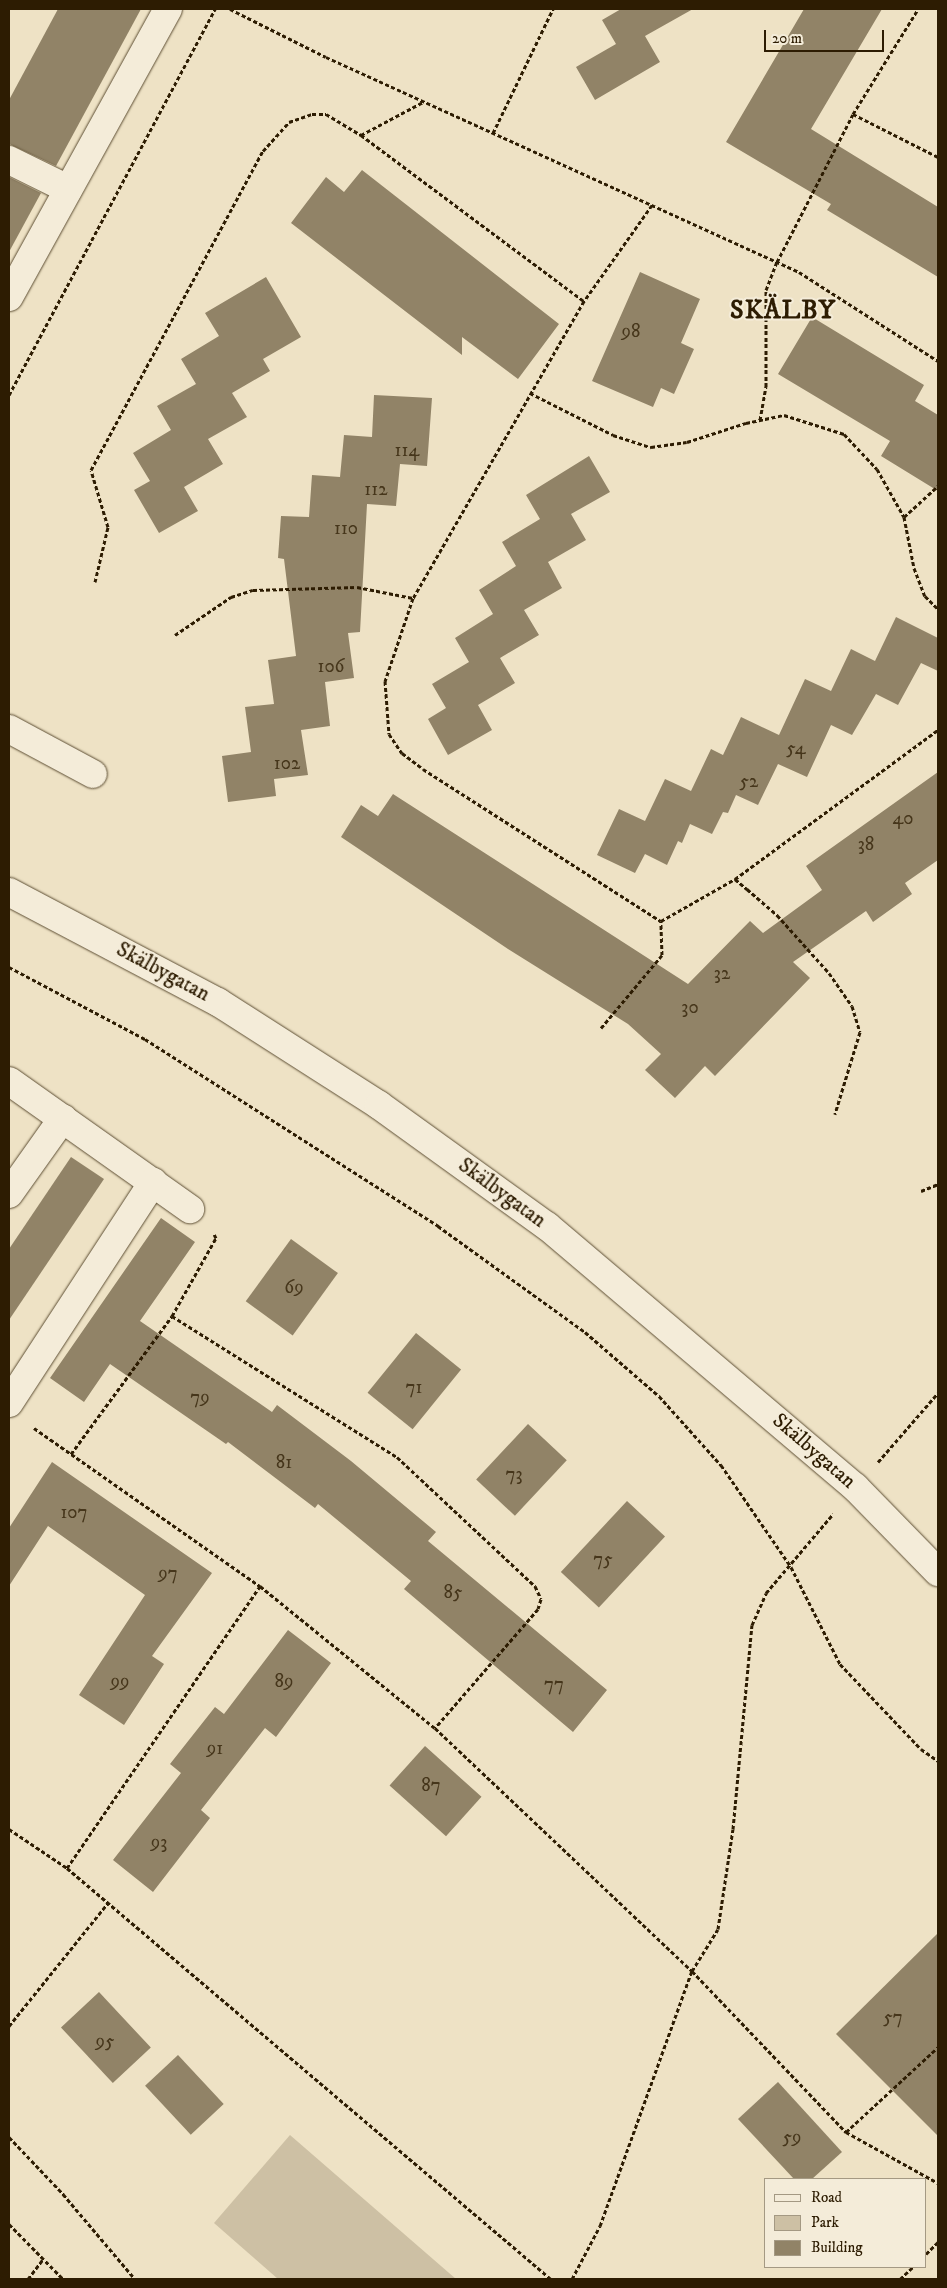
<!DOCTYPE html>
<meta charset="utf-8">
<style>
body{margin:0}
#map{position:relative;width:947px;height:2288px;overflow:hidden;background:#eee2c5;font-family:"IM FELL DW Pica",serif}
div>[style]{position:absolute}
.green>*{inset:0;background:#cdc0a4}
.building>*{inset:0;background:#918367;transform-origin:0 0}
.path>*{height:3px;margin-top:-1.5px;transform-origin:0;background:repeating-linear-gradient(90deg,#2d1c02 0 4px,transparent 0 6.5px)}
.roads{filter:drop-shadow(0 0 1px #5d4e33) drop-shadow(0 0 1px #5d4e33)}
.minor>*{height:28px;margin:-14px;padding:0 14px;transform-origin:14px;border-radius:14px;background:#f4ecd9}
span{translate:-50% -50%;white-space:nowrap;text-align:center;line-height:1.15;-webkit-text-stroke:4px #f4ecd9;paint-order:stroke}
.number-label{font-size:19px;color:#46361b}
.number-label span{-webkit-text-stroke-width:0}
.street-label{font-size:21px;color:#2d1c02}
.district-label{font-size:26px;color:#2d1c02;font-weight:700;letter-spacing:1px}
.frame{position:absolute;inset:0;border:10px solid #2d1c02;pointer-events:none}
.legend{position:absolute;left:764px;top:2178px;width:162px;height:90px;box-sizing:border-box;background:#f4ecd9;border:1px solid #a49983;margin:0;padding:6px 9px;list-style:none;font-size:15px;color:#2d1c02}
.legend li{display:flex;align-items:center;gap:10px;height:25px}
.legend b{width:25px;border:1px solid #a49983}
.scale{position:absolute;left:764px;top:30px;width:120px;height:22px;box-sizing:border-box;border:2px solid #2d1c02;border-top:0;padding-left:6px;font-size:15px;line-height:18px;white-space:nowrap;color:#2d1c02;-webkit-text-stroke:4px #f4ecd9;paint-order:stroke}
</style>
<div id="map">
<div class="green">
<i style="clip-path:polygon(290px 2135px,456px 2279px,278px 2279px,214px 2223px)"></i>
</div>
<div class="building">
<i style="clip-path:polygon(58px 9px,141px 9px,56px 166px,9px 144px,9px 100px)"></i>
<i style="clip-path:polygon(621px 9px,693px 9px,645px 36px,660px 62px,595px 100px,576px 67px,616px 44px,602px 20px)"></i>
<i style="clip-path:polygon(804px 9px,882px 9px,811px 129px,938px 207px,938px 277px,827px 210px,831px 204px,726px 142px)"></i>
<i style="clip-path:polygon(362px 170px,559px 324px,518px 379px,462px 337px,462px 355px,291px 223px,326px 177px,344px 192px)"></i>
<i style="clip-path:polygon(9px 177px,41px 193px,9px 252px)"></i>
<i style="clip-path:polygon(640px 272px,700px 299px,681px 343px,694px 349px,674px 394px,661px 388px,653px 407px,592px 381px)"></i>
<i style="clip-path:polygon(266px 277px,301px 337px,263px 359px,270px 371px,232px 393px,247px 417px,208px 439px,223px 464px,184px 487px,198px 511px,159px 533px,134px 490px,150px 481px,133px 453px,171px 430px,157px 406px,196px 384px,181px 359px,219px 336px,205px 313px)"></i>
<i style="clip-path:polygon(812px 317px,924px 385px,915px 401px,938px 415px,938px 491px,881px 456px,890px 441px,778px 374px)"></i>
<i style="clip-path:polygon(374px 395px,432px 398px,427px 466px,400px 464px,396px 506px,367px 504px,360px 632px,348px 633px,354px 678px,325px 682px,330px 726px,301px 730px,308px 775px,274px 779px,276px 796px,228px 802px,222px 756px,251px 752px,245px 707px,274px 704px,268px 660px,296px 656px,284px 559px,278px 558px,281px 516px,309px 517px,312px 475px,340px 477px,344px 435px,372px 437px)"></i>
<i style="clip-path:polygon(589px 456px,610px 492px,571px 514px,586px 540px,548px 562px,562px 588px,524px 610px,539px 635px,500px 658px,515px 683px,478px 705px,492px 730px,448px 755px,428px 719px,446px 708px,432px 684px,469px 662px,455px 638px,493px 614px,479px 590px,516px 566px,502px 542px,540px 519px,526px 495px)"></i>
<i style="clip-path:polygon(896px 617px,938px 638px,938px 671px,921px 663px,898px 705px,876px 694px,852px 735px,831px 725px,807px 777px,778px 764px,758px 805px,736px 795px,728px 813px,723px 812px,712px 834px,690px 824px,682px 843px,678px 841px,667px 865px,645px 854px,635px 873px,597px 855px,619px 809px,645px 821px,665px 779px,691px 791px,711px 749px,723px 755px,741px 717px,779px 735px,805px 679px,831px 691px,851px 649px,875px 661px)"></i>
<i style="clip-path:polygon(938px 772px,938px 860px,905px 883px,912px 894px,873px 922px,866px 911px,793px 962px,810px 978px,715px 1076px,705px 1066px,675px 1098px,645px 1070px,661px 1054px,628px 1024px,508px 949px,341px 837px,361px 805px,378px 816px,393px 794px,688px 984px,750px 921px,763px 933px,822px 890px,806px 866px)"></i>
<i style="clip-path:polygon(71px 1157px,104px 1179px,9px 1320px,9px 1249px)"></i>
<i style="clip-path:polygon(161px 1218px,195px 1242px,140px 1321px,272px 1412px,277px 1405px,351px 1461px,436px 1532px,428px 1541px,607px 1690px,573px 1732px,404px 1589px,411px 1581px,318px 1504px,315px 1508px,228px 1442px,226px 1444px,110px 1364px,84px 1402px,50px 1378px)"></i>
<i style="left:291px;top:1239px;width:58px;height:77px;rotate:36deg"></i>
<i style="left:416px;top:1333px;width:58px;height:77px;rotate:39deg"></i>
<i style="left:528px;top:1424px;width:53px;height:76px;rotate:43deg"></i>
<i style="clip-path:polygon(52px 1462px,212px 1573px,152px 1656px,164px 1664px,124px 1725px,79px 1695px,145px 1595px,48px 1526px,9px 1586px,9px 1528px)"></i>
<i style="left:627px;top:1501px;width:52px;height:97px;rotate:43deg"></i>
<i style="clip-path:polygon(288px 1630px,331px 1663px,276px 1737px,265px 1728px,201px 1810px,210px 1818px,153px 1892px,113px 1860px,181px 1773px,170px 1764px,215px 1707px,224px 1714px)"></i>
<i style="left:425px;top:1746px;width:76px;height:53px;rotate:42deg"></i>
<i style="clip-path:polygon(938px 1933px,938px 2136px,836px 2034px)"></i>
<i style="left:99px;top:1992px;width:76px;height:52px;rotate:47deg"></i>
<i style="left:178px;top:2055px;width:67px;height:45px;rotate:47deg"></i>
<i style="clip-path:polygon(778px 2082px,842px 2152px,812px 2179px,794px 2179px,738px 2119px)"></i>
</div>
<div class="path">
<i style="left:230px;top:9px;width:107px;rotate:26.6deg"></i>
<i style="left:326px;top:57px;width:520px;rotate:24.44deg"></i>
<i style="left:799px;top:272px;width:165px;rotate:32.6deg"></i>
<i style="left:853px;top:114px;width:95px;rotate:26.8deg"></i>
<i style="left:493px;top:133px;width:138px;rotate:-64.2deg"></i>
<i style="left:361px;top:135px;width:70px;rotate:-28deg"></i>
<i style="left:652px;top:205px;width:118px;rotate:125.3deg"></i>
<i style="left:584px;top:301px;width:343px;rotate:119.9deg"></i>
<i style="left:413px;top:598px;width:88px;rotate:108.6deg"></i>
<i style="left:385px;top:681px;width:53px;rotate:85.7deg"></i>
<i style="left:389px;top:734px;width:23px;rotate:56deg"></i>
<i style="left:402px;top:753px;width:26px;rotate:37deg"></i>
<i style="left:423px;top:769px;width:282px;rotate:32.6deg"></i>
<i style="left:661px;top:921px;width:85px;rotate:-29.6deg"></i>
<i style="left:735px;top:879px;width:16px;rotate:40deg"></i>
<i style="left:747px;top:889px;width:40px;rotate:41deg"></i>
<i style="left:777px;top:915px;width:78px;rotate:48.1deg"></i>
<i style="left:829px;top:973px;width:40px;rotate:55.1deg"></i>
<i style="left:852px;top:1006px;width:27px;rotate:73deg"></i>
<i style="left:860px;top:1032px;width:86px;rotate:107deg"></i>
<i style="left:530px;top:393px;width:93px;rotate:26.8deg"></i>
<i style="left:613px;top:435px;width:40px;rotate:18deg"></i>
<i style="left:651px;top:447px;width:36px;rotate:-8deg"></i>
<i style="left:687px;top:442px;width:62px;rotate:-17.9deg"></i>
<i style="left:746px;top:423px;width:39px;rotate:-12deg"></i>
<i style="left:784px;top:415px;width:63px;rotate:17.6deg"></i>
<i style="left:844px;top:434px;width:48px;rotate:46.7deg"></i>
<i style="left:877px;top:469px;width:55px;rotate:60.6deg"></i>
<i style="left:904px;top:517px;width:52px;rotate:78.9deg"></i>
<i style="left:914px;top:568px;width:30px;rotate:69deg"></i>
<i style="left:925px;top:596px;width:18px;rotate:45deg"></i>
<i style="left:9px;top:395px;width:438px;rotate:-61.9deg"></i>
<i style="left:760px;top:420px;width:34px;rotate:-80deg"></i>
<i style="left:766px;top:387px;width:97px;rotate:-90deg"></i>
<i style="left:766px;top:290px;width:30px;rotate:-69deg"></i>
<i style="left:777px;top:262px;width:166px;rotate:-62.8deg"></i>
<i style="left:853px;top:114px;width:123px;rotate:-58.2deg"></i>
<i style="left:904px;top:517px;width:46px;rotate:-42.4deg"></i>
<i style="left:95px;top:582px;width:57px;rotate:-76.7deg"></i>
<i style="left:108px;top:527px;width:59px;rotate:-106.6deg"></i>
<i style="left:91px;top:470px;width:362px;rotate:-61.7deg"></i>
<i style="left:263px;top:151px;width:39px;rotate:-48deg"></i>
<i style="left:289px;top:122px;width:24px;rotate:-19deg"></i>
<i style="left:312px;top:114px;width:14px"></i>
<i style="left:326px;top:114px;width:41px;rotate:31deg"></i>
<i style="left:361px;top:135px;width:278px;rotate:36.7deg"></i>
<i style="left:175px;top:635px;width:68px;rotate:-34.2deg"></i>
<i style="left:231px;top:597px;width:23px;rotate:-18deg"></i>
<i style="left:253px;top:590px;width:104px;rotate:-1.7deg"></i>
<i style="left:357px;top:587px;width:57px;rotate:11.1deg"></i>
<i style="left:735px;top:879px;width:252px;rotate:-36.3deg"></i>
<i style="left:9px;top:967px;width:154px;rotate:27.9deg"></i>
<i style="left:145px;top:1039px;width:348px;rotate:32.5deg"></i>
<i style="left:438px;top:1226px;width:181px;rotate:35.8deg"></i>
<i style="left:585px;top:1332px;width:98px;rotate:40.9deg"></i>
<i style="left:659px;top:1396px;width:93px;rotate:48.1deg"></i>
<i style="left:721px;top:1465px;width:124px;rotate:55.5deg"></i>
<i style="left:791px;top:1567px;width:109px;rotate:63.2deg"></i>
<i style="left:840px;top:1664px;width:117px;rotate:46.4deg"></i>
<i style="left:921px;top:1749px;width:21px;rotate:35deg"></i>
<i style="left:601px;top:1028px;width:95px;rotate:-50.1deg"></i>
<i style="left:662px;top:955px;width:34px;rotate:-92deg"></i>
<i style="left:921px;top:1191px;width:18px;rotate:-22deg"></i>
<i style="left:172px;top:1316px;width:266px;rotate:32.1deg"></i>
<i style="left:397px;top:1457px;width:189px;rotate:43.1deg"></i>
<i style="left:535px;top:1586px;width:14px;rotate:65deg"></i>
<i style="left:541px;top:1599px;width:10px;rotate:107deg"></i>
<i style="left:538px;top:1609px;width:157px;rotate:130.9deg"></i>
<i style="left:34px;top:1428px;width:276px;rotate:35deg"></i>
<i style="left:260px;top:1586px;width:225px;rotate:39.1deg"></i>
<i style="left:435px;top:1728px;width:354px;rotate:43.4deg"></i>
<i style="left:692px;top:1971px;width:223px;rotate:46.3deg"></i>
<i style="left:846px;top:2132px;width:105px;rotate:29deg"></i>
<i style="left:71px;top:1454px;width:171px;rotate:-53.8deg"></i>
<i style="left:172px;top:1316px;width:90px;rotate:-60.6deg"></i>
<i style="left:216px;top:1238px;width:4px;rotate:-117deg"></i>
<i style="left:878px;top:1462px;width:91px;rotate:-49deg"></i>
<i style="left:9px;top:1829px;width:70px;rotate:33.9deg"></i>
<i style="left:67px;top:1868px;width:635px;rotate:40.34deg"></i>
<i style="left:67px;top:1868px;width:342px;rotate:-55.6deg"></i>
<i style="left:9px;top:2026px;width:158px;rotate:-51.2deg"></i>
<i style="left:846px;top:2132px;width:125px;rotate:-42.7deg"></i>
<i style="left:9px;top:2137px;width:79px;rotate:46.5deg"></i>
<i style="left:63px;top:2194px;width:111px;rotate:49.7deg"></i>
<i style="left:9px;top:2224px;width:77px;rotate:45.5deg"></i>
<i style="left:926px;top:2254px;width:17px;rotate:-45deg"></i>
<i style="left:28px;top:2279px;width:25px;rotate:-53deg"></i>
<i style="left:572px;top:2279px;width:60px;rotate:-62.2deg"></i>
<i style="left:600px;top:2226px;width:271px;rotate:-70.2deg"></i>
<i style="left:692px;top:1971px;width:49px;rotate:-58.2deg"></i>
<i style="left:718px;top:1929px;width:101px;rotate:-81.5deg"></i>
<i style="left:733px;top:1829px;width:205px;rotate:-84.7deg"></i>
<i style="left:752px;top:1625px;width:35px;rotate:-66deg"></i>
<i style="left:766px;top:1593px;width:104px;rotate:-49.7deg"></i>
<i style="left:900px;top:2279px;width:18px;rotate:-43deg"></i>
</div>
<div class="roads">
<div class="minor">
<i style="left:9px;top:160px;width:66px;rotate:26.2deg"></i>
<i style="left:9px;top:297px;width:329px;rotate:-61.1deg"></i>
<i style="left:9px;top:729px;width:95px;rotate:28.2deg"></i>
<i style="left:9px;top:892px;width:236px;rotate:27.8deg"></i>
<i style="left:218px;top:1002px;width:191px;rotate:32.6deg"></i>
<i style="left:379px;top:1105px;width:207px;rotate:35.8deg"></i>
<i style="left:547px;top:1226px;width:404px;rotate:40.3deg"></i>
<i style="left:855px;top:1487px;width:119px;rotate:45.7deg"></i>
<i style="left:9px;top:1081px;width:222px;rotate:35.3deg"></i>
<i style="left:9px;top:1194px;width:93px;rotate:-54.6deg"></i>
<i style="left:9px;top:1403px;width:264px;rotate:-56.9deg"></i>
</div>
</div>
<div class="number-label">
<span style="left:631px;top:332px">98</span>
<span style="left:407px;top:451px">114</span>
<span style="left:376px;top:490px">112</span>
<span style="left:346px;top:529px">110</span>
<span style="left:331px;top:667px">106</span>
<span style="left:796px;top:749px">54</span>
<span style="left:287px;top:764px">102</span>
<span style="left:749px;top:782px">52</span>
<span style="left:903px;top:819px">40</span>
<span style="left:866px;top:845px">38</span>
<span style="left:722px;top:974px">32</span>
<span style="left:690px;top:1008px">30</span>
<span style="left:294px;top:1288px">69</span>
<span style="left:414px;top:1388px">71</span>
<span style="left:200px;top:1398px">79</span>
<span style="left:284px;top:1463px">81</span>
<span style="left:514px;top:1475px">73</span>
<span style="left:74px;top:1513px">107</span>
<span style="left:603px;top:1560px">75</span>
<span style="left:168px;top:1574px">97</span>
<span style="left:453px;top:1593px">85</span>
<span style="left:120px;top:1682px">99</span>
<span style="left:284px;top:1682px">89</span>
<span style="left:554px;top:1685px">77</span>
<span style="left:215px;top:1749px">91</span>
<span style="left:431px;top:1786px">87</span>
<span style="left:159px;top:1843px">93</span>
<span style="left:893px;top:2018px">57</span>
<span style="left:105px;top:2042px">95</span>
<span style="left:792px;top:2138px">59</span>
</div>
<div class="street-label">
<span style="left:163px;top:972px;rotate:28deg">Skälbygatan</span>
<span style="left:502px;top:1193px;rotate:36deg">Skälbygatan</span>
<span style="left:814px;top:1451px;rotate:41deg">Skälbygatan</span>
</div>
<div class="district-label">
<span style="left:783px;top:311px">SKÄLBY</span>
</div>
<div class="frame"></div>
<ul class="legend">
<li><b style="height:6px;background:#f4ecd9"></b>Road</li>
<li><b style="height:14px;background:#cdc0a4"></b>Park</li>
<li><b style="height:14px;background:#918367"></b>Building</li>
</ul>
<div class="scale">20 m</div>
</div>
